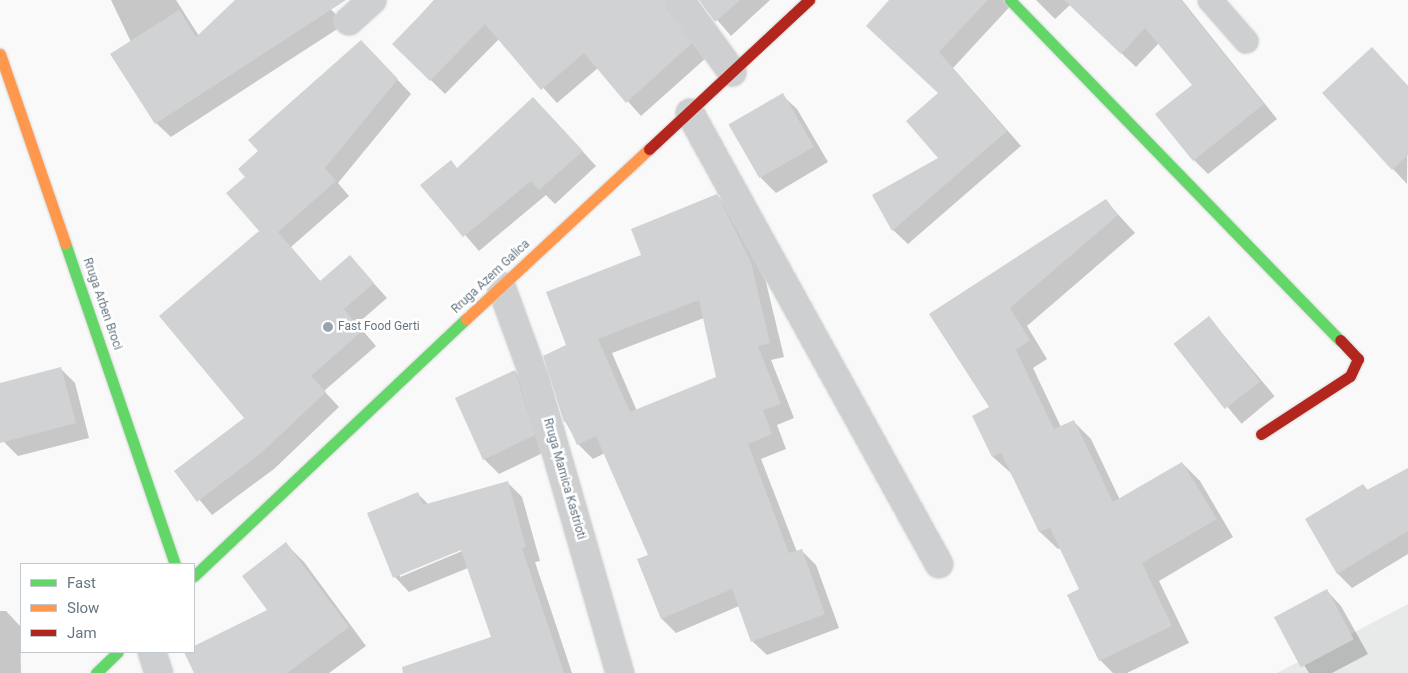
<!DOCTYPE html>
<style>
body{margin:0}
#map{position:relative;width:1408px;height:673px;overflow:hidden;background:#f9f9f9;font-family:Roboto,sans-serif}
div>[style]{position:absolute}
.built>*{inset:0;background:#e8e9e9}
.shadow>*{inset:0;background:#0003;transform-origin:0 0}
.building>*{inset:0;background:#d0d2d3;transform-origin:0 0}
.roads{filter:drop-shadow(0 0 1px #d5d6d7) drop-shadow(0 0 1px #d5d6d7)}
.lane>*{height:24px;margin:-12px;padding:0 12px;transform-origin:12px;border-radius:12px;background:#cecfd0}
.street>*{height:28px;margin:-14px;padding:0 14px;transform-origin:14px;border-radius:14px;background:#cecfd0}
.fast>*{height:11px;margin:-5.5px;padding:0 5.5px;transform-origin:5.5px;border-radius:5.5px;background:#63d668}
.slow>*{height:11px;margin:-5.5px;padding:0 5.5px;transform-origin:5.5px;border-radius:5.5px;background:#ff974d}
.jam>*{height:11px;margin:-5.5px;padding:0 5.5px;transform-origin:5.5px;border-radius:5.5px;background:#b3261e}
.dots>*{width:14px;height:14px;translate:-50% -50%;box-sizing:border-box;border:2px solid #fff;border-radius:50%}
span{translate:-50% -50%;white-space:nowrap;text-align:center;line-height:1.15;-webkit-text-stroke:5px #fff;paint-order:stroke}
.street-label{font-size:12px;color:#657683}
.poi-label{font-size:12px;color:#657683}
.left{translate:0 -50%;text-align:left}
.legend{position:absolute;left:20px;top:563px;width:175px;height:90px;box-sizing:border-box;background:#fff;border:1px solid #c1c8cd;margin:0;padding:6px 9px;list-style:none;font-size:15px;color:#657683}
.legend li{display:flex;align-items:center;gap:10px;height:25px}
.legend b{width:25px;border:1px solid #c1c8cd}
</style>
<div id="map">
<div class="built">
<i style="clip-path:polygon(1408px 604px,1408px 673px,1277px 673px)"></i>
</div>
<div class="shadow">
<i style="clip-path:polygon(111px 0,176px 0,199px 36px,237px 0,322px 0,345px 24px,171px 137px,156px 123px,131px 42px)"></i>
<i style="clip-path:polygon(434px 0,674px 0,706px 58px,641px 116px,598px 68px,557px 103px,499px 39px,445px 94px,394px 44px)"></i>
<i style="clip-path:polygon(700px 0,770px 0,731px 36px)"></i>
<i style="clip-path:polygon(891px 0,1016px 0,953px 68px,1021px 146px,908px 244px,893px 230px,873px 196px,940px 158px,939px 94px)"></i>
<i style="clip-path:polygon(1036px 0,1182px 0,1277px 119px,1208px 174px,1194px 160px,1194px 85px,1159px 43px,1136px 67px,1070px 5px,1055px 19px)"></i>
<i style="clip-path:polygon(1372px 48px,1408px 86px,1407px 184px,1393px 169px)"></i>
<i style="clip-path:polygon(375px 56px,411px 94px,338px 183px,349px 196px,291px 247px,321px 282px,350px 257px,387px 298px,357px 324px,376px 346px,324px 391px,339px 407px,274px 469px,212px 515px,176px 471px,245px 419px,261px 231px)"></i>
<i style="clip-path:polygon(782px 95px,797px 109px,828px 162px,776px 193px,761px 178px)"></i>
<i style="clip-path:polygon(548px 114px,596px 166px,555px 204px,546px 195px,479px 251px,422px 185px,458px 169px)"></i>
<i style="clip-path:polygon(evenodd,717px 195px,731px 210px,765px 278px,784px 357px,771px 360px,794px 418px,777px 425px,786px 449px,761px 459px,797px 552px,801px 550px,816px 565px,839px 628px,767px 655px,752px 641px,739px 606px,676px 633px,662px 619px,649px 556px,605px 453px,593px 459px,578px 444px,565px 421px,568px 346px,643px 256px,717px 195px,704px 318px,717px 378px,637px 411px,612px 353px,704px 318px)"></i>
<i style="clip-path:polygon(1106px 201px,1135px 233px,1027px 326px,1047px 359px,1033px 368px,1061px 427px,1074px 422px,1091px 439px,1120px 500px,1182px 463px,1200px 481px,1233px 537px,1159px 581px,1189px 643px,1127px 673px,1113px 673px,1100px 660px,1081px 590px,1061px 548px,1058px 549px,1040px 532px,1012px 474px,993px 457px,974px 416px,991px 408px,931px 315px)"></i>
<i style="left:1209px;top:318px;width:102px;height:43px;rotate:50deg"></i>
<i style="clip-path:polygon(60px 368px,75px 383px,89px 438px,18px 456px,4px 442px,0 428px,0 384px)"></i>
<i style="clip-path:polygon(515px 371px,529px 386px,549px 450px,499px 474px,484px 459px)"></i>
<i style="clip-path:polygon(1408px 469px,1408px 554px,1352px 588px,1338px 574px,1306px 520px,1363px 485px,1368px 490px)"></i>
<i style="clip-path:polygon(evenodd,508px 483px,522px 497px,540px 561px,535px 562px,572px 673px,434px 673px,492px 638px,468px 568px,409px 592px,395px 577px,418px 494px,429px 505px,508px 483px,466px 547px,467px 549px,400px 577px,400px 574px,466px 547px)"></i>
<i style="clip-path:polygon(286px 544px,304px 562px,366px 646px,329px 673px,196px 673px,185px 652px,194px 652px,194px 647px,269px 610px)"></i>
<i style="clip-path:polygon(1327px 591px,1341px 606px,1368px 654px,1332px 673px,1309px 673px,1276px 619px)"></i>
<i style="clip-path:polygon(0 611px,6px 611px,20px 626px,21px 673px,0 673px)"></i>
</div>
<div class="building">
<i style="clip-path:polygon(235px 0,346px 0,155px 124px,110px 54px,179px 10px,196px 37px)"></i>
<i style="clip-path:polygon(435px 0,665px 0,667px 9px,692px 43px,626px 103px,584px 53px,541px 90px,485px 24px,430px 81px,392px 44px)"></i>
<i style="clip-path:polygon(699px 0,740px 0,715px 22px)"></i>
<i style="clip-path:polygon(889px 0,988px 0,939px 52px,1007px 131px,892px 231px,872px 195px,938px 158px,906px 121px,938px 93px,866px 26px)"></i>
<i style="clip-path:polygon(1064px 0,1181px 0,1264px 104px,1193px 161px,1155px 114px,1192px 85px,1145px 28px,1121px 54px)"></i>
<i style="clip-path:polygon(361px 40px,398px 79px,325px 168px,336px 181px,278px 232px,320px 281px,350px 255px,374px 283px,344px 309px,362px 331px,311px 376px,326px 392px,260px 454px,197px 502px,174px 471px,244px 418px,159px 316px,259px 231px,226px 193px,245px 177px,238px 169px,258px 151px,248px 140px)"></i>
<i style="clip-path:polygon(1372px 47px,1408px 86px,1408px 155px,1392px 170px,1322px 93px)"></i>
<i style="left:783px;top:93px;width:62px;height:63px;rotate:60deg"></i>
<i style="clip-path:polygon(533px 97px,583px 151px,539px 190px,531px 181px,463px 237px,420px 185px,451px 160px,457px 168px)"></i>
<i style="clip-path:polygon(evenodd,717px 194px,751px 262px,770px 343px,758px 346px,781px 404px,763px 410px,772px 434px,748px 444px,789px 553px,802px 549px,825px 614px,751px 642px,732px 589px,661px 619px,637px 559px,648px 555px,596px 436px,577px 445px,566px 420px,564px 422px,543px 356px,566px 345px,546px 292px,641px 255px,631px 229px,717px 194px,699px 300px,716px 377px,630px 412px,598px 339px,699px 300px)"></i>
<i style="clip-path:polygon(1106px 199px,1118px 215px,1010px 308px,1030px 340px,1016px 350px,1054px 429px,1074px 420px,1113px 502px,1182px 462px,1217px 519px,1142px 563px,1172px 626px,1099px 661px,1067px 595px,1079px 589px,1050px 528px,1039px 532px,1001px 453px,992px 457px,972px 416px,989px 407px,929px 314px)"></i>
<i style="left:1209px;top:316px;width:83px;height:45px;rotate:52deg"></i>
<i style="clip-path:polygon(61px 367px,76px 423px,0 443px,0 383px)"></i>
<i style="clip-path:polygon(515px 370px,535px 435px,483px 460px,455px 398px)"></i>
<i style="clip-path:polygon(1408px 468px,1408px 531px,1337px 574px,1305px 519px,1363px 484px,1367px 490px)"></i>
<i style="clip-path:polygon(508px 481px,526px 547px,522px 548px,564px 673px,403px 673px,402px 667px,491px 637px,461px 550px,393px 578px,367px 513px,418px 492px,423px 505px)"></i>
<i style="clip-path:polygon(286px 542px,349px 627px,287px 673px,194px 673px,184px 652px,194px 652px,194px 646px,267px 610px,242px 576px)"></i>
<i style="left:1327px;top:589px;width:57px;height:60px;rotate:62deg"></i>
</div>
<div class="roads">
<div class="lane">
<i style="left:1210px;top:0;width:55px;rotate:48.7deg"></i>
</div>
<div class="street">
<i style="left:680px;top:0;width:89px;rotate:54.2deg"></i>
<i style="left:349px;top:21px;width:31px;rotate:-42deg"></i>
<i style="left:690px;top:113px;width:515px;rotate:61.1deg"></i>
<i style="left:501px;top:286px;width:99px;rotate:69.9deg"></i>
<i style="left:535px;top:379px;width:306px;rotate:73.9deg"></i>
<i style="left:152px;top:652px;width:22px;rotate:72deg"></i>
</div>
<div class="fast">
<i style="left:1010px;top:0;width:474px;rotate:45.9deg"></i>
<i style="left:65px;top:243px;width:339px;rotate:71.1deg"></i>
<i style="left:194px;top:576px;width:374px;rotate:-43.4deg"></i>
<i style="left:96px;top:673px;width:30px;rotate:-44deg"></i>
</div>
<div class="slow">
<i style="left:0;top:54px;width:200px;rotate:71deg"></i>
<i style="left:466px;top:319px;width:250px;rotate:-42.9deg"></i>
</div>
<div class="jam">
<i style="left:649px;top:149px;width:219px;rotate:-43deg"></i>
<i style="left:1261px;top:434px;width:106px;rotate:-33.1deg"></i>
<i style="left:1350px;top:376px;width:19px;rotate:-65deg"></i>
<i style="left:1358px;top:359px;width:26px;rotate:-133deg"></i>
</div>
</div>
<div class="dots">
<i style="left:328px;top:327px;background:#99a4ac"></i>
</div>
<div class="street-label">
<span style="left:491px;top:277px;rotate:-43deg">Rruga Azem Galica</span>
<span style="left:102px;top:304px;rotate:71deg">Rruga Arben Broci</span>
<span style="left:564px;top:479px;rotate:74deg">Rruga Mamica Kastrioti</span>
</div>
<div class="poi-label">
<span class="left" style="left:338px;top:327px">Fast Food Gerti</span>
</div>
<ul class="legend">
<li><b style="height:6px;background:#63d668"></b>Fast</li>
<li><b style="height:6px;background:#ff974d"></b>Slow</li>
<li><b style="height:6px;background:#b3261e"></b>Jam</li>
</ul>
</div>
